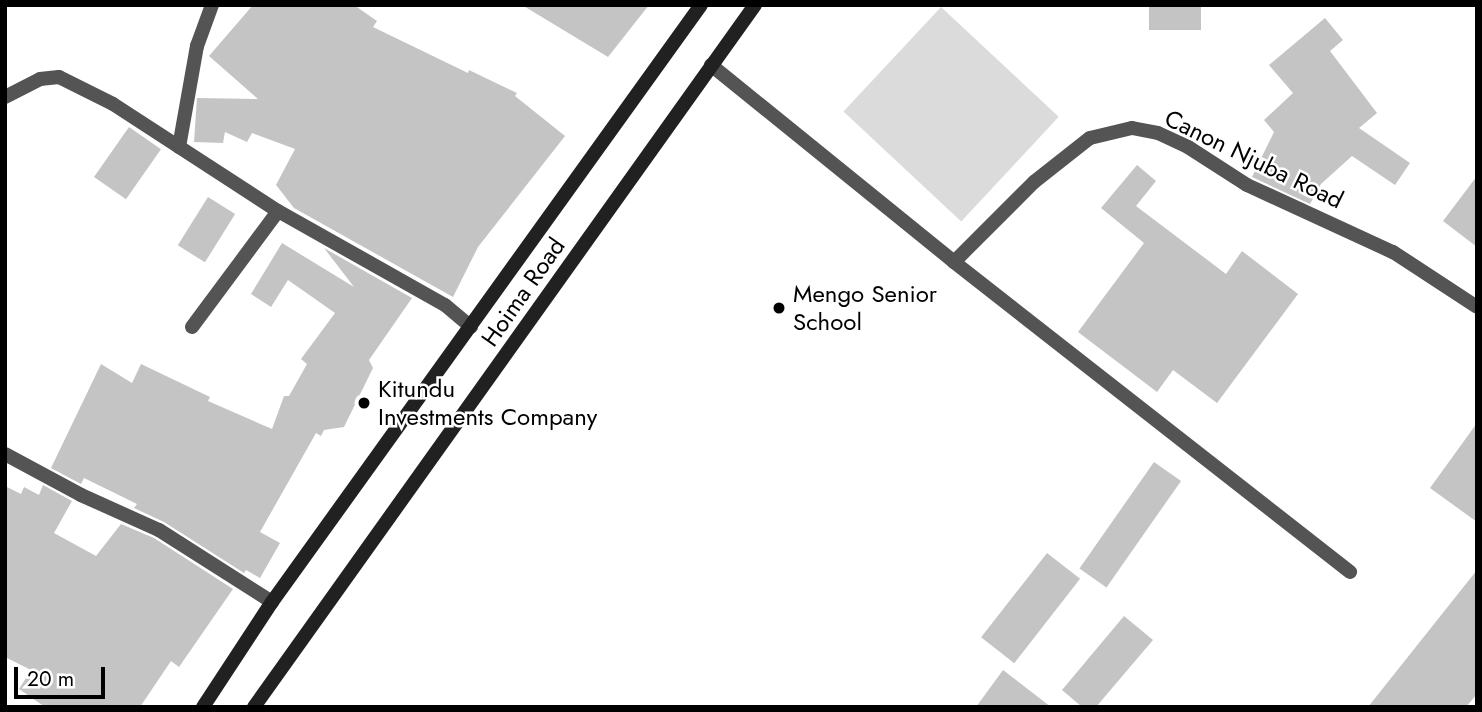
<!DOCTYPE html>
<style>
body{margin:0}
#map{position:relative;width:1482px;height:712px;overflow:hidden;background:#fff;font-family:Jost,sans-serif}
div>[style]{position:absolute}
.green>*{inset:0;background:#dbdbdb;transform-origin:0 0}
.building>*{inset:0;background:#c4c4c4;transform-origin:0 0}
.service>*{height:14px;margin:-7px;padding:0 7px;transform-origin:7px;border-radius:7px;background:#545454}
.minor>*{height:14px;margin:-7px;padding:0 7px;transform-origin:7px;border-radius:7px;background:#545454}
.secondary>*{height:14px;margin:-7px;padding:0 7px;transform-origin:7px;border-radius:7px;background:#212121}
.dots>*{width:19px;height:19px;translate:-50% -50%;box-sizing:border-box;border:4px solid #fff;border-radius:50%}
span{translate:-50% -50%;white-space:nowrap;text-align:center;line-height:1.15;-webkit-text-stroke:5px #fff;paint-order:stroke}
.street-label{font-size:24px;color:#000}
.poi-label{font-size:24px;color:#000}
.left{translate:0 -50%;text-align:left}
.frame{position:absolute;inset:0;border:7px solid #000;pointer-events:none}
.scale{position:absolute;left:14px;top:667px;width:91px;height:32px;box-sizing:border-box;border:4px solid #000;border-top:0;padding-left:9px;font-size:21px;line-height:24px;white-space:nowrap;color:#000;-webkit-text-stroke:5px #fff;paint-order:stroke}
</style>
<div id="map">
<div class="green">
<i style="left:941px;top:7px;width:161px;height:143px;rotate:43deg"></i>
</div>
<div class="building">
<i style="clip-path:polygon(253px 5px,354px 5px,377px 21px,373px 27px,468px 73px,469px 70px,517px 93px,515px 96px,565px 136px,478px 247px,453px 297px,294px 208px,276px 185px,295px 149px,252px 133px,247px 142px,225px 132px,223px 143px,194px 142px,197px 98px,258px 99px,209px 56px)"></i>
<i style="clip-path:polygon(522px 5px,649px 5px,608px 57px)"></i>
<i style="left:1149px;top:5px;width:52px;height:25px"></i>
<i style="clip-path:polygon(1325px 18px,1343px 40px,1330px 51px,1377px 113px,1359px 128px,1410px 163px,1395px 185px,1352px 156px,1321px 184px,1310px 204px,1252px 177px,1274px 132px,1264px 120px,1293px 93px,1269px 65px)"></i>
<i style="left:129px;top:127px;width:39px;height:61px;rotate:35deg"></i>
<i style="clip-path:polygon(1137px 165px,1156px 181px,1136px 206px,1226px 274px,1242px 251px,1298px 294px,1217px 403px,1173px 370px,1157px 392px,1078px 332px,1144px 243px,1101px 208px)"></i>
<i style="clip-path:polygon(1477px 176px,1477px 247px,1443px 221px)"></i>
<i style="left:208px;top:197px;width:32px;height:57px;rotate:32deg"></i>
<i style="clip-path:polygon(282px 243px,354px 287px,324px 248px,412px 298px,369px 360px,373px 368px,344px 427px,324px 430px,321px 436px,316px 433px,260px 532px,280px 543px,260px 578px,246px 570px,244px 573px,164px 522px,134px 508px,137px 504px,84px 478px,81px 484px,51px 468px,101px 364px,132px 383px,141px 364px,210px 397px,208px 401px,272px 429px,284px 396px,289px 396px,307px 364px,301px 359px,335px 313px,288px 280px,271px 307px,251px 294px)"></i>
<i style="clip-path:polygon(1477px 423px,1477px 522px,1430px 488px)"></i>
<i style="left:1154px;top:462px;width:33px;height:130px;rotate:35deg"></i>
<i style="clip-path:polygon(43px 485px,72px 501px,54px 533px,96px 556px,121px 524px,154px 538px,233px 589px,179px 667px,171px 661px,140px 707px,45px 707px,19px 689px,31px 670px,5px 657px,5px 486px,21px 494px,24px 487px,39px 495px)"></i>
<i style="left:1047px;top:553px;width:42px;height:107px;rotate:38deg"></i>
<i style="clip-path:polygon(1477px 570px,1477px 694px,1466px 707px,1368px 707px)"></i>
<i style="clip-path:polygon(1124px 616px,1153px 640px,1096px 707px,1082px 707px,1062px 690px)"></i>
<i style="clip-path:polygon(1003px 670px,1051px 707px,976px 707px)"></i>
</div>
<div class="service">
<i style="left:711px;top:65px;width:313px;rotate:39deg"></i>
<i style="left:954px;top:262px;width:503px;rotate:38.05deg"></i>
<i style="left:954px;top:262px;width:113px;rotate:-45deg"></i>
<i style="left:1034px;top:182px;width:71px;rotate:-38.2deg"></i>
<i style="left:1090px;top:138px;width:43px;rotate:-13.4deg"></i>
<i style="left:1132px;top:128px;width:26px;rotate:11deg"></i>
<i style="left:1158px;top:133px;width:33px;rotate:25deg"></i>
<i style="left:1188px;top:147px;width:70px;rotate:32.8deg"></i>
<i style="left:1247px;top:185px;width:161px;rotate:24.7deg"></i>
<i style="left:1393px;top:252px;width:100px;rotate:33.2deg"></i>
<i style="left:192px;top:327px;width:144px;rotate:-53.4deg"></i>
</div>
<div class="minor">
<i style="left:5px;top:97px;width:39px;rotate:-27deg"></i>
<i style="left:40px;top:79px;width:19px;rotate:-6deg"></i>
<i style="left:59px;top:77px;width:60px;rotate:26.6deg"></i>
<i style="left:113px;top:104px;width:197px;rotate:33deg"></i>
<i style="left:278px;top:211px;width:192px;rotate:29.4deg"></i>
<i style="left:445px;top:305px;width:34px;rotate:40deg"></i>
<i style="left:179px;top:147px;width:103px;rotate:-79.9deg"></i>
<i style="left:197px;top:46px;width:44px;rotate:-69.9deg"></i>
<i style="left:5px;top:454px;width:86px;rotate:28.3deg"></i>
<i style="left:81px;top:495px;width:85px;rotate:24.2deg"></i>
<i style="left:159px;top:530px;width:134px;rotate:32.5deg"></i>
</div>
<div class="secondary">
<i style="left:203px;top:707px;width:126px;rotate:-56.7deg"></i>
<i style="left:272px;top:602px;width:735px;rotate:-54.3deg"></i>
<i style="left:254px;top:707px;width:862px;rotate:-54.49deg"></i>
</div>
<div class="dots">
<i style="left:779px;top:308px;background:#000"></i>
<i style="left:364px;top:403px;background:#000"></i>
</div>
<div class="street-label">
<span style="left:1254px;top:159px;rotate:26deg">Canon Njuba Road</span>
<span style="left:523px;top:292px;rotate:-55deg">Hoima Road</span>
</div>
<div class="poi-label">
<span class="left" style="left:793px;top:308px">Mengo Senior<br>School</span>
<span class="left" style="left:378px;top:403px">Kitundu<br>Investments Company</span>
</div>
<div class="frame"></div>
<div class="scale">20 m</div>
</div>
